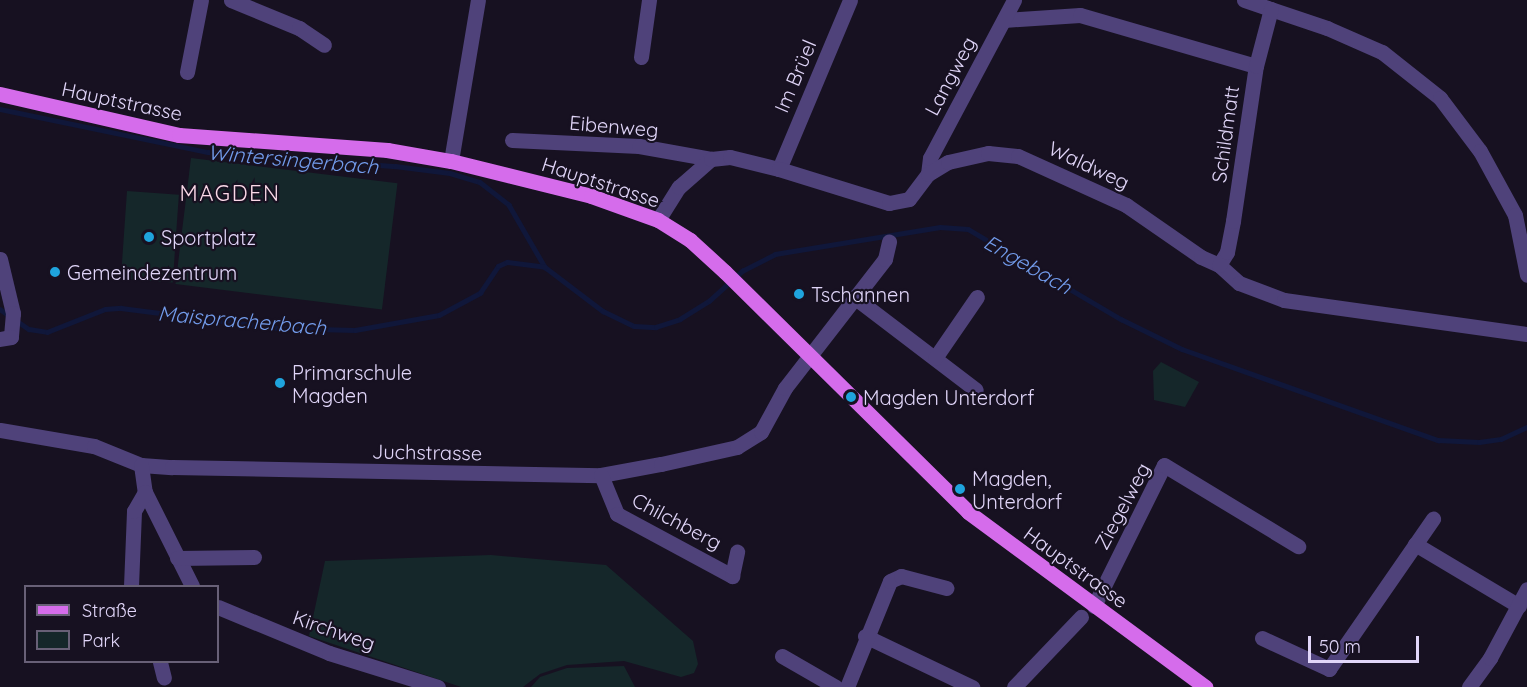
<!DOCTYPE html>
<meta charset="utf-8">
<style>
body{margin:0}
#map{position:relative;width:1527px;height:687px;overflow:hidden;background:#171121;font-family:Quicksand,sans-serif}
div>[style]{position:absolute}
.green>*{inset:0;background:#15272a;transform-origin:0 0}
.stream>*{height:4.5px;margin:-2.25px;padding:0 2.25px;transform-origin:2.25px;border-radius:2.25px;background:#10173a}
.minor>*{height:15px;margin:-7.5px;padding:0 7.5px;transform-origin:7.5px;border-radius:7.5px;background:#4f427a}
.major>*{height:15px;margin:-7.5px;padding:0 7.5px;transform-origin:7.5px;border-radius:7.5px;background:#d56ceb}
.dots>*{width:16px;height:16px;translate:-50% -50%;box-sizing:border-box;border:3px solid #171121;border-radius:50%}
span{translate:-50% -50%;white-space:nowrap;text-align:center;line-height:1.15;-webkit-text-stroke:4.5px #171121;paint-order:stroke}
.street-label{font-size:20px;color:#e1d6f9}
.poi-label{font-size:20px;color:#e1d6f9}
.left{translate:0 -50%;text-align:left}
.water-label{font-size:21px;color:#729beb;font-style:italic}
.quarter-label{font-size:22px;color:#fad8e7;letter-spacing:1.5px}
.legend{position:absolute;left:24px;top:585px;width:195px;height:78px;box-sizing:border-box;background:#171121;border:2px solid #686077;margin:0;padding:8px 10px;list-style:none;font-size:18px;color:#e1d6f9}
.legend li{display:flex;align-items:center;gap:12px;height:30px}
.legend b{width:30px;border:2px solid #686077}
.scale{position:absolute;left:1308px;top:636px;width:111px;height:27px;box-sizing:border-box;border:3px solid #e1d6f9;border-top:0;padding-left:8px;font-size:18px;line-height:21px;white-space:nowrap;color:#e1d6f9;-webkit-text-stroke:4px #171121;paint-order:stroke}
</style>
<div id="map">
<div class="green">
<i style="left:191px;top:158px;width:208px;height:127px;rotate:7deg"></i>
<i style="left:127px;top:191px;width:52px;height:88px;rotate:4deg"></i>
<i style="clip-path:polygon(1161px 362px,1199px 382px,1185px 407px,1154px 400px,1153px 371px)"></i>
<i style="clip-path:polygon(491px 555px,606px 565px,693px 641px,698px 664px,694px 673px,681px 677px,624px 661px,567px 665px,540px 674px,523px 687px,461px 687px,309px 636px,325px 561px)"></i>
<i style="clip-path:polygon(624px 666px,635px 687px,531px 687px,540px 677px,567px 668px)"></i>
</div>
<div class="stream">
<i style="left:0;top:109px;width:212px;rotate:11.7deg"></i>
<i style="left:208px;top:152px;width:188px;rotate:4.3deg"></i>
<i style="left:395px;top:166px;width:55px;rotate:7.3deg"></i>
<i style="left:450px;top:173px;width:31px;rotate:17deg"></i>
<i style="left:480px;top:182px;width:37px;rotate:38deg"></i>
<i style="left:509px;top:205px;width:72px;rotate:59.9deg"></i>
<i style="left:545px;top:267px;width:73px;rotate:37.2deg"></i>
<i style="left:603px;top:311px;width:34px;rotate:26deg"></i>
<i style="left:634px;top:326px;width:22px;rotate:3deg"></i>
<i style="left:656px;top:327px;width:25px;rotate:-18deg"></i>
<i style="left:680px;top:319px;width:34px;rotate:-32deg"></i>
<i style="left:709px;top:301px;width:45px;rotate:-42.3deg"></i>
<i style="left:742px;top:271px;width:37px;rotate:-27deg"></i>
<i style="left:775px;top:254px;width:167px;rotate:-9.3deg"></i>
<i style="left:940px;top:227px;width:28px;rotate:4deg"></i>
<i style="left:968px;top:229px;width:178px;rotate:30.5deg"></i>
<i style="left:1121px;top:319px;width:68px;rotate:26.2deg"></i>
<i style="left:1182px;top:349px;width:272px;rotate:19.6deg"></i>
<i style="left:1438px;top:440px;width:41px;rotate:2.8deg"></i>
<i style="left:1479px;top:442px;width:22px;rotate:-8deg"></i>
<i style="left:1501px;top:439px;width:29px;rotate:-25deg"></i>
<i style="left:0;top:309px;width:35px;rotate:35deg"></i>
<i style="left:29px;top:329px;width:18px;rotate:9deg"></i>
<i style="left:47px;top:332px;width:62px;rotate:-21.6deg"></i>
<i style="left:105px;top:309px;width:16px;rotate:-4deg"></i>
<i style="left:121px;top:308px;width:158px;rotate:7.3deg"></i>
<i style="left:278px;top:328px;width:77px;rotate:1.5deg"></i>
<i style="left:355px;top:330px;width:85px;rotate:-10.1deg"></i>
<i style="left:439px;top:315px;width:47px;rotate:-28.2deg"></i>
<i style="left:480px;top:293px;width:32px;rotate:-56deg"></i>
<i style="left:498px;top:266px;width:10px;rotate:-24deg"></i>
<i style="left:507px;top:262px;width:38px;rotate:7deg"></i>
</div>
<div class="minor">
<i style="left:231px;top:0;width:74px;rotate:22.4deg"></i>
<i style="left:299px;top:28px;width:30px;rotate:34deg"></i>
<i style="left:1244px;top:0;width:88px;rotate:18.6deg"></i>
<i style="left:1327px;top:28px;width:60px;rotate:23.6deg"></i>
<i style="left:1382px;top:52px;width:74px;rotate:38.4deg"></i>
<i style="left:1440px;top:98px;width:66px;rotate:53deg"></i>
<i style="left:1480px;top:151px;width:73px;rotate:61.3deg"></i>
<i style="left:1515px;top:215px;width:61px;rotate:78.7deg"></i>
<i style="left:1004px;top:20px;width:76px;rotate:-3.8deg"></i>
<i style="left:1080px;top:15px;width:183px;rotate:16.2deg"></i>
<i style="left:641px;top:57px;width:58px;rotate:-82deg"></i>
<i style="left:187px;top:72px;width:73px;rotate:-79deg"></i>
<i style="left:512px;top:140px;width:127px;rotate:2.7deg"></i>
<i style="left:639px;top:146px;width:73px;rotate:10.2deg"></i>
<i style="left:451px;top:161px;width:163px;rotate:-80.5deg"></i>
<i style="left:779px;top:169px;width:183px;rotate:-67.2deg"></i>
<i style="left:928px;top:174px;width:16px;rotate:-83deg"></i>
<i style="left:930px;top:158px;width:179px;rotate:-62deg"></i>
<i style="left:658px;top:220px;width:39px;rotate:-58deg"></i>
<i style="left:679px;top:187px;width:43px;rotate:-41.2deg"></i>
<i style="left:711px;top:159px;width:19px;rotate:-6deg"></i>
<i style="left:730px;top:157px;width:50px;rotate:13.8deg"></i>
<i style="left:779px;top:169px;width:115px;rotate:17.2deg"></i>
<i style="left:889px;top:203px;width:20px;rotate:-11deg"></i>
<i style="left:909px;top:199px;width:31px;rotate:-53deg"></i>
<i style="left:928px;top:174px;width:23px;rotate:-31deg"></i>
<i style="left:948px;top:162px;width:41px;rotate:-12.7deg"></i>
<i style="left:988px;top:153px;width:30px;rotate:6deg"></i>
<i style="left:1018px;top:156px;width:119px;rotate:24.4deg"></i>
<i style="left:1126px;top:205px;width:91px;rotate:34.7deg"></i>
<i style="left:1201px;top:257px;width:20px;rotate:24deg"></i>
<i style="left:1219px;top:265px;width:27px;rotate:42deg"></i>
<i style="left:1239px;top:283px;width:48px;rotate:20.7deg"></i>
<i style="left:1284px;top:300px;width:245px;rotate:8deg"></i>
<i style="left:0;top:259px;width:56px;rotate:76.5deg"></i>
<i style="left:13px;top:313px;width:24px;rotate:95deg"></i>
<i style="left:11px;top:337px;width:11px;rotate:170deg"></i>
<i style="left:1219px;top:265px;width:15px;rotate:-58deg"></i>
<i style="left:1227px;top:252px;width:32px;rotate:-79deg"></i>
<i style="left:1233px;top:221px;width:157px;rotate:-81.6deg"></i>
<i style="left:1256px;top:66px;width:59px;rotate:-75.3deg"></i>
<i style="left:854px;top:297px;width:153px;rotate:37.3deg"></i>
<i style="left:935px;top:358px;width:74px;rotate:-55.5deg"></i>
<i style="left:0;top:430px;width:95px;rotate:9.7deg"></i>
<i style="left:94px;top:446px;width:51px;rotate:22deg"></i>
<i style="left:141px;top:465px;width:31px;rotate:4deg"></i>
<i style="left:172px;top:467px;width:429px;rotate:1.1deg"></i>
<i style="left:601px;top:475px;width:61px;rotate:-10.4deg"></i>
<i style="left:661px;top:464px;width:78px;rotate:-12.6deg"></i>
<i style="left:737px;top:447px;width:28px;rotate:-32deg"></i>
<i style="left:761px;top:432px;width:50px;rotate:-61.4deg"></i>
<i style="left:785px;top:388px;width:163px;rotate:-52.2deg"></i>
<i style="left:885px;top:259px;width:18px;rotate:-77deg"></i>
<i style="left:141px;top:465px;width:27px;rotate:82deg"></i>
<i style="left:145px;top:492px;width:105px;rotate:63.4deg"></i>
<i style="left:601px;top:475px;width:42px;rotate:67.7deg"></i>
<i style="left:617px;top:514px;width:131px;rotate:28.3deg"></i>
<i style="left:732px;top:576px;width:25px;rotate:-78deg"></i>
<i style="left:1415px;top:544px;width:121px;rotate:30.8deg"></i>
<i style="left:177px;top:558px;width:77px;rotate:-0.7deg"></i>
<i style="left:131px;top:586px;width:75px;rotate:-87.7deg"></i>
<i style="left:134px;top:511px;width:22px;rotate:-60deg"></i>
<i style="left:1094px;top:606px;width:157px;rotate:-63.6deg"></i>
<i style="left:1164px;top:465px;width:157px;rotate:31.2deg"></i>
<i style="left:218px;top:607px;width:120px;rotate:22.5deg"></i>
<i style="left:329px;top:653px;width:114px;rotate:17.3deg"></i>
<i style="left:865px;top:636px;width:119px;rotate:25.5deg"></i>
<i style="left:1262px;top:638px;width:74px;rotate:24.8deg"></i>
<i style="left:1329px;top:669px;width:183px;rotate:-55.3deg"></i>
<i style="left:782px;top:656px;width:62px;rotate:29.9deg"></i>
<i style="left:160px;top:662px;width:16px;rotate:76deg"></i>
<i style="left:847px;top:687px;width:114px;rotate:-67.9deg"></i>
<i style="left:890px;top:581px;width:12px;rotate:-24deg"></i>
<i style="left:901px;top:576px;width:47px;rotate:14.9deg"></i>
<i style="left:1014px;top:687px;width:97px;rotate:-46.3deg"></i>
<i style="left:1469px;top:687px;width:36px;rotate:-54deg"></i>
<i style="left:1490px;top:658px;width:78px;rotate:-61.8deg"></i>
</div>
<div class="major">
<i style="left:0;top:94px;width:184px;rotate:12.9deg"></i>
<i style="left:179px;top:135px;width:209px;rotate:4.1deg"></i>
<i style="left:387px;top:150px;width:65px;rotate:9.8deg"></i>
<i style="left:451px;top:161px;width:144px;rotate:14deg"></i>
<i style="left:591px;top:196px;width:71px;rotate:19.7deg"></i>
<i style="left:658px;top:220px;width:38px;rotate:32deg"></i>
<i style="left:690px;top:240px;width:47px;rotate:42.4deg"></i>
<i style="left:725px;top:272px;width:342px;rotate:44.6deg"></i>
<i style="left:968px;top:512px;width:295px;rotate:36.4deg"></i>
</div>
<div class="dots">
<i style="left:149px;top:237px;background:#1fa4dd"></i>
<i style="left:55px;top:272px;background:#1fa4dd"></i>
<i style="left:799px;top:294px;background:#1fa4dd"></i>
<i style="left:280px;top:383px;background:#1fa4dd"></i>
<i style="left:851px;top:397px;background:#1fa4dd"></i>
<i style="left:960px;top:489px;background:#1fa4dd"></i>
</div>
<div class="street-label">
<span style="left:795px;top:76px;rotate:-67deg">Im Brüel</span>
<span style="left:950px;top:76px;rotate:-62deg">Langweg</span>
<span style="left:122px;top:101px;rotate:12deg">Hauptstrasse</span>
<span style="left:614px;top:126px;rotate:5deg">Eibenweg</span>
<span style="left:1225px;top:134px;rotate:-82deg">Schildmatt</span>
<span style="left:1089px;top:165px;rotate:25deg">Waldweg</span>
<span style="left:601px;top:182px;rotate:18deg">Hauptstrasse</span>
<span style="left:427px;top:452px;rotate:1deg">Juchstrasse</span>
<span style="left:1122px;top:506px;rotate:-62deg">Ziegelweg</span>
<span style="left:677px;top:521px;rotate:28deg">Chilchberg</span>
<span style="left:1076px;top:567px;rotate:36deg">Hauptstrasse</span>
<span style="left:334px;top:630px;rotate:19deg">Kirchweg</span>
</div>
<div class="poi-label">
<span class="left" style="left:161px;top:237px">Sportplatz</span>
<span class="left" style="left:67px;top:272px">Gemeindezentrum</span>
<span class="left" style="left:811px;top:294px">Tschannen</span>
<span class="left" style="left:292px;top:384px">Primarschule<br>Magden</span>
<span class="left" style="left:863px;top:397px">Magden Unterdorf</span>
<span class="left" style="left:972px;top:490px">Magden,<br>Unterdorf</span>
</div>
<div class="water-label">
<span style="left:293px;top:159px;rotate:5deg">Wintersingerbach</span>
<span style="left:1028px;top:264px;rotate:30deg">Engebach</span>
<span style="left:242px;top:320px;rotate:5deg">Maispracherbach</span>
</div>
<div class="quarter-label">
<span style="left:230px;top:194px">MAGDEN</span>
</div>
<ul class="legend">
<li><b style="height:8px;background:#d56ceb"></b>Straße</li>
<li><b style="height:16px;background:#15272a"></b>Park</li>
</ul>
<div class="scale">50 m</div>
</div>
